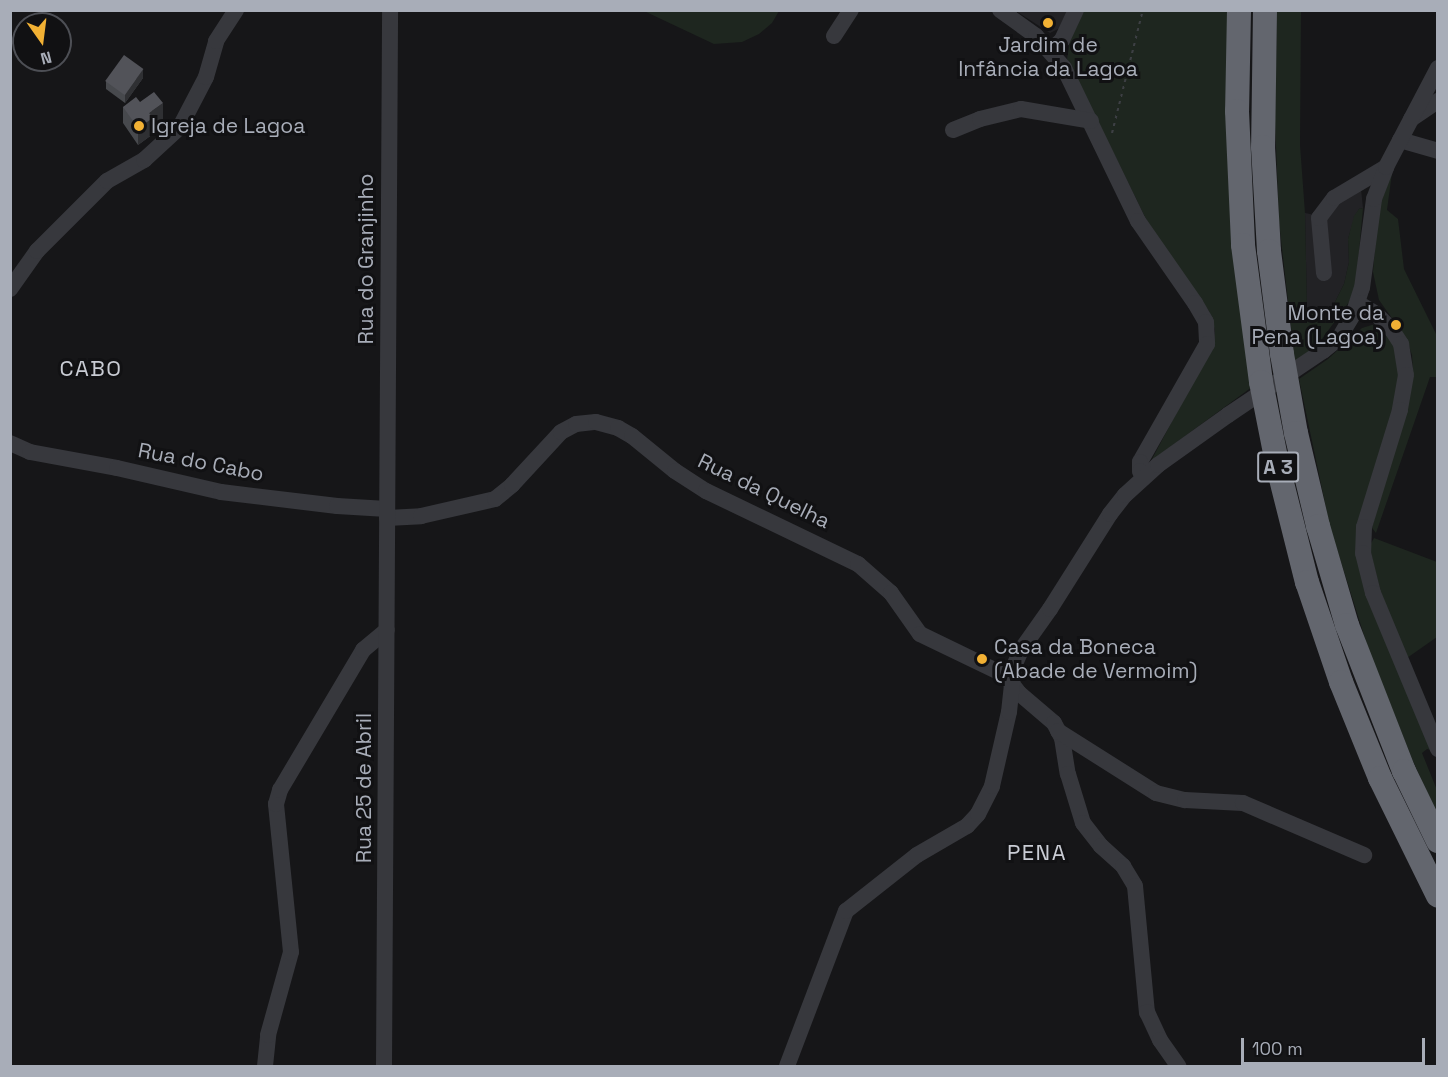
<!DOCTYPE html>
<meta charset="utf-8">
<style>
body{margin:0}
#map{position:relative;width:1448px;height:1077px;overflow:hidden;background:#161618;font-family:"Space Grotesk",sans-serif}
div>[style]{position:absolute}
.built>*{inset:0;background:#222225}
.green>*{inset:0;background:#1e261f}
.path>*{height:2px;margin-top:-1px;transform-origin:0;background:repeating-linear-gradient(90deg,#3d3f44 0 3px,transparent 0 7.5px)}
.minor>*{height:16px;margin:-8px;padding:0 8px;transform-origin:8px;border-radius:8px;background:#37383d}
.highway>*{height:24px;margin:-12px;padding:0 12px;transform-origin:12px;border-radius:12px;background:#63666e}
.wall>*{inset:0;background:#47494d}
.shaded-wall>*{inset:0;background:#2f3033}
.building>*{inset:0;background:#525359;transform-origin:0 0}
.dots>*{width:16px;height:16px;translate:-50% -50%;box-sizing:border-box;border:3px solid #111113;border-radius:50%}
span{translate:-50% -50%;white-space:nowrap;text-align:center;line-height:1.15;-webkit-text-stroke:6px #111113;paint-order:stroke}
.shield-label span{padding:2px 4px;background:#111113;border:2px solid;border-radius:4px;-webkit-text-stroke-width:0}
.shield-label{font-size:20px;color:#a8adb8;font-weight:700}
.poi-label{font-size:21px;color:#a8adb8}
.left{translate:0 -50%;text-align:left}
.right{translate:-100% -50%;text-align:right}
.street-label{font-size:21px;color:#a8adb8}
.neighbourhood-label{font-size:22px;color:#c9ccd4;letter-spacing:1.5px}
.frame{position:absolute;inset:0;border:12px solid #a8adb8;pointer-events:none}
.north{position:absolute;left:12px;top:12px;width:60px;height:60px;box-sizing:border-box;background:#111113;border:2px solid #4d4f55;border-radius:50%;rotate:166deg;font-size:16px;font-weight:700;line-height:24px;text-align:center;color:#a8adb8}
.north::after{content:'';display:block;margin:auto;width:21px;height:27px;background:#f2b134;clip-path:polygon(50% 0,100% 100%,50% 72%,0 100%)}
.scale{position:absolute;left:1241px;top:1038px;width:184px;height:27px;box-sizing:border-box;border:3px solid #a8adb8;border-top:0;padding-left:8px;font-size:18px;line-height:21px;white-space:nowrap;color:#a8adb8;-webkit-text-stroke:4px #111113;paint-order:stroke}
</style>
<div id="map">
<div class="built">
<i style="clip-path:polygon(1016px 11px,1068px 11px,1060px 28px,1050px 33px)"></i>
<i style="clip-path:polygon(1361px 189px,1363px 208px,1359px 209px,1355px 216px,1348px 239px,1349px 262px,1344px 284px,1333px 306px,1317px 314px,1311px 313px,1307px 309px,1305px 213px,1315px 215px)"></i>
</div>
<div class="green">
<i style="clip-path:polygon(644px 11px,779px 11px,772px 23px,759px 34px,742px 42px,714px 44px)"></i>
<i style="clip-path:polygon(1083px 11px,1229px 11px,1252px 387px,1151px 461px,1214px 342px,1215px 330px,1209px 311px,1154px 235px,1067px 59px,1070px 41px)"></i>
<i style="clip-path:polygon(1277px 11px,1301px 11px,1300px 145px,1305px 213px,1307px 309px,1311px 313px,1318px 314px,1333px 306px,1344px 284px,1349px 262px,1348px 239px,1354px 216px,1359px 209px,1363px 208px,1356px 284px,1349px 302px,1319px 343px,1295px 362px,1279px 222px,1275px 121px)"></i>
<i style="clip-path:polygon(1392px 173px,1387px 210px,1398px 219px,1404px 269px,1437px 336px,1437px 377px,1430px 377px,1376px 533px,1372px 528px,1413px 372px,1412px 355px,1406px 338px,1379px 300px,1373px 272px,1378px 210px)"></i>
<i style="clip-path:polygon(1375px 324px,1384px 329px,1397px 351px,1399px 390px,1357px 528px,1431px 750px,1427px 749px,1422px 753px,1437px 790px,1437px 814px,1413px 761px,1369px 651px,1330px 527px,1299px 379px,1328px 359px,1362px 328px)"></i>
<i style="clip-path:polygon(1374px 538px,1437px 562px,1437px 637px,1407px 658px,1383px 600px,1369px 547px)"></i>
</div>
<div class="path">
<i style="left:1112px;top:133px;width:127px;rotate:-75.9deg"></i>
</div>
<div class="minor">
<i style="left:1000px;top:10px;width:44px;rotate:35.8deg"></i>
<i style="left:1036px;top:36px;width:43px;rotate:48.8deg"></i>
<i style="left:1064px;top:68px;width:170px;rotate:64.2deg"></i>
<i style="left:1138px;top:221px;width:100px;rotate:55.2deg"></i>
<i style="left:1195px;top:303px;width:22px;rotate:60deg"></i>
<i style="left:1206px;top:322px;width:22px;rotate:87deg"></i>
<i style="left:1207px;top:344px;width:136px;rotate:119.6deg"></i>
<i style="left:1140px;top:462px;width:9px;rotate:90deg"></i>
<i style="left:1140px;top:471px;width:8px;rotate:67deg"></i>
<i style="left:834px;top:36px;width:31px;rotate:-57deg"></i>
<i style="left:1051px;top:50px;width:15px;rotate:-42deg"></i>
<i style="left:1062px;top:40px;width:33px;rotate:-65deg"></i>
<i style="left:1411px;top:119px;width:32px;rotate:-34deg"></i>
<i style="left:953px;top:130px;width:29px;rotate:-22deg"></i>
<i style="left:980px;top:119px;width:42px;rotate:-13.7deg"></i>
<i style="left:1021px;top:109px;width:71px;rotate:9.7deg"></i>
<i style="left:1400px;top:140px;width:40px;rotate:16deg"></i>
<i style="left:1324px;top:273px;width:55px;rotate:-95.2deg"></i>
<i style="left:1319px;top:218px;width:25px;rotate:-53deg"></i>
<i style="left:1334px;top:198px;width:61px;rotate:-30.8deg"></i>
<i style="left:10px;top:289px;width:47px;rotate:-54.6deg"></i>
<i style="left:37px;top:251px;width:99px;rotate:-45deg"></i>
<i style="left:107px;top:181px;width:43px;rotate:-29.6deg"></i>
<i style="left:144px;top:160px;width:49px;rotate:-42.5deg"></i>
<i style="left:180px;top:127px;width:56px;rotate:-62.5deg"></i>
<i style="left:206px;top:77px;width:37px;rotate:-74deg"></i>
<i style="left:216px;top:41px;width:37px;rotate:-57deg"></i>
<i style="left:1358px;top:303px;width:21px;rotate:31deg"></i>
<i style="left:1376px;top:314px;width:23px;rotate:45deg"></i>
<i style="left:1392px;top:330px;width:17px;rotate:57deg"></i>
<i style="left:1401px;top:344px;width:31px;rotate:81deg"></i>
<i style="left:1406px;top:375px;width:36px;rotate:100deg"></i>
<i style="left:1400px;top:410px;width:122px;rotate:107.1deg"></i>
<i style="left:1364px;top:527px;width:26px;rotate:92deg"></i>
<i style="left:1363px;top:553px;width:41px;rotate:76deg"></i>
<i style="left:1373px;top:593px;width:169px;rotate:67.4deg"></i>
<i style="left:10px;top:443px;width:22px;rotate:24deg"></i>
<i style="left:30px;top:452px;width:88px;rotate:10.4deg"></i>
<i style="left:117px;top:468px;width:107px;rotate:13deg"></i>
<i style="left:221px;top:492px;width:117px;rotate:6.9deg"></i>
<i style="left:337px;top:506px;width:50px;rotate:3.4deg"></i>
<i style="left:387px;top:518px;width:34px;rotate:-3deg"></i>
<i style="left:421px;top:516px;width:76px;rotate:-12.9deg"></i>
<i style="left:495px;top:499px;width:22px;rotate:-39deg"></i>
<i style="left:512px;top:485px;width:72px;rotate:-47.2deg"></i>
<i style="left:561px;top:432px;width:17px;rotate:-28deg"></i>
<i style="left:576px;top:424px;width:20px;rotate:-6deg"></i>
<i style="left:596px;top:422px;width:23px;rotate:15deg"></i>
<i style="left:618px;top:428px;width:16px;rotate:30deg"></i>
<i style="left:632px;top:436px;width:55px;rotate:39.1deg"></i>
<i style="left:675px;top:471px;width:37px;rotate:33deg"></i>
<i style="left:706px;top:491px;width:169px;rotate:25.7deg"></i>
<i style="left:858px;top:564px;width:44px;rotate:41.3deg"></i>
<i style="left:891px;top:593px;width:50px;rotate:54.7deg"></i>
<i style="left:920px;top:634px;width:94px;rotate:25.8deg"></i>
<i style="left:1005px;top:675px;width:23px;rotate:52deg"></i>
<i style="left:1019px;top:693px;width:46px;rotate:40.6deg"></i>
<i style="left:1054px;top:723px;width:17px;rotate:62deg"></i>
<i style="left:1062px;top:738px;width:36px;rotate:81deg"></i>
<i style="left:1068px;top:774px;width:51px;rotate:73deg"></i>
<i style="left:1083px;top:823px;width:29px;rotate:52deg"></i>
<i style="left:1101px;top:846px;width:30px;rotate:42deg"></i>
<i style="left:1123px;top:866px;width:23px;rotate:59deg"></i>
<i style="left:1135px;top:886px;width:127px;rotate:84.6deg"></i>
<i style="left:1147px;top:1012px;width:31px;rotate:65deg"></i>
<i style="left:1160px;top:1040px;width:32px;rotate:55deg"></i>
<i style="left:1058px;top:731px;width:116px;rotate:32.3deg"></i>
<i style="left:1156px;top:793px;width:30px;rotate:14deg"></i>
<i style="left:1185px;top:800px;width:58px;rotate:3deg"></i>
<i style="left:1243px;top:803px;width:132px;rotate:23.3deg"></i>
<i style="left:265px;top:1066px;width:31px;rotate:-84deg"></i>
<i style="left:268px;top:1035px;width:86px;rotate:-74.5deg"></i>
<i style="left:291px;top:952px;width:149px;rotate:-95.8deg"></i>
<i style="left:276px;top:804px;width:15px;rotate:-74deg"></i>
<i style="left:280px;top:790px;width:163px;rotate:-59.3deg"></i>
<i style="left:363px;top:650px;width:31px;rotate:-40deg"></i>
<i style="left:384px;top:1066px;width:1056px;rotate:-89.67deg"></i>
<i style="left:787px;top:1066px;width:166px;rotate:-69.2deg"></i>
<i style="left:846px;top:911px;width:90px;rotate:-38.3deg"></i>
<i style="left:917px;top:855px;width:58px;rotate:-30.1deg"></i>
<i style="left:967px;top:826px;width:16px;rotate:-47deg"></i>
<i style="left:978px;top:814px;width:31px;rotate:-63deg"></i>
<i style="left:992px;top:786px;width:76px;rotate:-77.1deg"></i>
<i style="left:1009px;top:712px;width:46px;rotate:-83.8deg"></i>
<i style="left:1014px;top:666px;width:17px;rotate:-66deg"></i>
<i style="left:1021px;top:650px;width:50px;rotate:-54.7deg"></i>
<i style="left:1050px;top:609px;width:112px;rotate:-57.7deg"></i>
<i style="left:1110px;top:514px;width:24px;rotate:-52deg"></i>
<i style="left:1125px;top:495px;width:45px;rotate:-42.3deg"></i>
<i style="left:1158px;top:465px;width:86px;rotate:-35.5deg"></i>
<i style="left:1228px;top:415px;width:115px;rotate:-34deg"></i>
<i style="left:1323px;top:351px;width:21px;rotate:-39deg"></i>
<i style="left:1339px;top:338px;width:27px;rotate:-59deg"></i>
<i style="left:1353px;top:315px;width:28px;rotate:-72deg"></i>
<i style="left:1362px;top:288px;width:90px;rotate:-82.3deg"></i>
<i style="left:1374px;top:199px;width:34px;rotate:-69deg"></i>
<i style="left:1386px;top:167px;width:112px;rotate:-62.3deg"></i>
</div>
<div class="highway">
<i style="left:1239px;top:10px;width:101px;rotate:91.1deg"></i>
<i style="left:1237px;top:111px;width:134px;rotate:87.4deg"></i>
<i style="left:1243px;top:245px;width:138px;rotate:82.5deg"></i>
<i style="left:1261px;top:382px;width:83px;rotate:78.8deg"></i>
<i style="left:1277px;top:463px;width:123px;rotate:75.9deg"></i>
<i style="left:1307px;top:582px;width:106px;rotate:71.2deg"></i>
<i style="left:1341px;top:682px;width:104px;rotate:67.9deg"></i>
<i style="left:1380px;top:778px;width:131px;rotate:63.8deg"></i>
<i style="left:1265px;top:10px;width:137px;rotate:90.8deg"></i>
<i style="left:1263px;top:147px;width:104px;rotate:86.7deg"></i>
<i style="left:1269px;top:251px;width:104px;rotate:82.8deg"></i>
<i style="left:1282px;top:354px;width:80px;rotate:80deg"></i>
<i style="left:1296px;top:433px;width:96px;rotate:76.7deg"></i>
<i style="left:1318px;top:526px;width:103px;rotate:73.7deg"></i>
<i style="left:1347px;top:625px;width:157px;rotate:68.7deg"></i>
<i style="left:1404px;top:771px;width:78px;rotate:64.1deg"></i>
</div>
<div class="wall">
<i style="clip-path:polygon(143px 78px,125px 103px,106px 89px,106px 81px)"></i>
<i style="clip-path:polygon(140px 102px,163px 120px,153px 127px,153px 134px,138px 145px,123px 123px,123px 107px)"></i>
</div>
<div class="shaded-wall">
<i style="clip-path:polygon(143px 69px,143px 78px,125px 103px,125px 95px)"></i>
<i style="clip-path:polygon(163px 103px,163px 120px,153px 127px,153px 134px,138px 145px,138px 128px,149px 113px)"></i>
</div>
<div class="building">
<i style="left:124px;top:55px;width:24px;height:32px;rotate:36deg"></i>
<i style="clip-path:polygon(154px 92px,163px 103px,149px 113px,153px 118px,138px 128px,123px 107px,136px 97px,140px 102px)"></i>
</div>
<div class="dots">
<i style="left:1048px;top:23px;background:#f2b134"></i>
<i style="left:139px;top:126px;background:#f2b134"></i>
<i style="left:1396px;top:325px;background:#f2b134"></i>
<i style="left:982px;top:659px;background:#f2b134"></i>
</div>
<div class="shield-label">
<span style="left:1278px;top:467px">A 3</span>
</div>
<div class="poi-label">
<span style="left:1048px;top:57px">Jardim de<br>Infância da Lagoa</span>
<span class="left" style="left:151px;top:126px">Igreja de Lagoa</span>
<span class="right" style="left:1384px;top:325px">Monte da<br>Pena (Lagoa)</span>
<span class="left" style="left:994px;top:659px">Casa da Boneca<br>(Abade de Vermoim)</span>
</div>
<div class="street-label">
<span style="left:366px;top:259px;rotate:-90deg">Rua do Granjinho</span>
<span style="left:201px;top:462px;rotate:11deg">Rua do Cabo</span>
<span style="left:764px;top:491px;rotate:26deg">Rua da Quelha</span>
<span style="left:364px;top:788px;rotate:-90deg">Rua 25 de Abril</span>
</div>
<div class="neighbourhood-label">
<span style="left:91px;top:369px">CABO</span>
<span style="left:1037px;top:853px">PENA</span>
</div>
<div class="frame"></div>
<div class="north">N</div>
<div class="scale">100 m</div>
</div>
